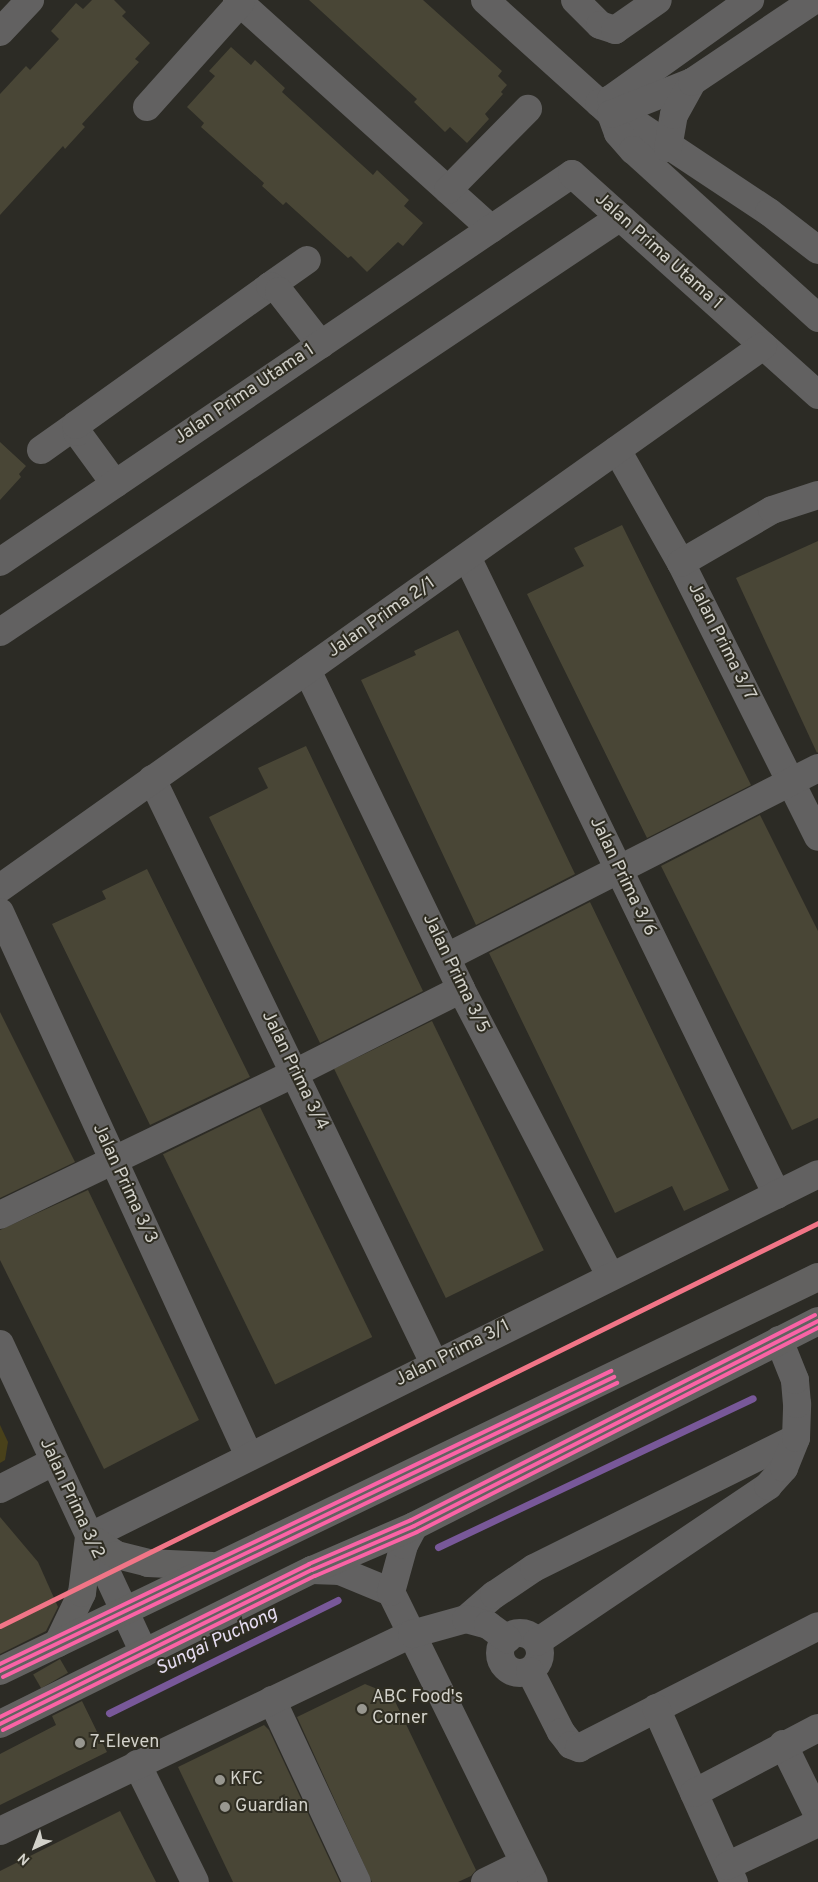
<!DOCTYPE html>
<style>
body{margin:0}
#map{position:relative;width:818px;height:1882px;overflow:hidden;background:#2c2b25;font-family:Overpass,sans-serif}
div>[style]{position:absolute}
.green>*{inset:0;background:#49411a}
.stream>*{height:7px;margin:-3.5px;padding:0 3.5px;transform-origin:3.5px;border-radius:3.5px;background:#785899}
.building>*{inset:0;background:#494636;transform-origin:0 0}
.minor>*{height:28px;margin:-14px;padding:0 14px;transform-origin:14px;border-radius:14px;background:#626161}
.minor>.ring{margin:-14px;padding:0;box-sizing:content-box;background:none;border:28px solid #626161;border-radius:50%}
.major>*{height:28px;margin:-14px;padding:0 14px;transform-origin:14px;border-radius:14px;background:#626160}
.bus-1>*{height:4px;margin:-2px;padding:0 2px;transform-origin:2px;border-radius:2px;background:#fa63a6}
.bus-2>*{height:4px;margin:-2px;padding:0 2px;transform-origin:2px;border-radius:2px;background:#fa63a6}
.bus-3>*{height:4px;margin:-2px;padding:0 2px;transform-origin:2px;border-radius:2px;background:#fa63a6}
.rail-1>*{height:5px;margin:-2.5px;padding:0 2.5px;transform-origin:2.5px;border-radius:2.5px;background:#f17587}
.dots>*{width:14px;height:14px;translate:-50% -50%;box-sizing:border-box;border:2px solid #2f2d22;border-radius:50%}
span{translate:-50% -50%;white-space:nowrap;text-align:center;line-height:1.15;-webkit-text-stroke:4px #2f2d22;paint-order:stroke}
.street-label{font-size:18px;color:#d2d1ca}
.poi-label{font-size:18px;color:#d2d1ca}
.left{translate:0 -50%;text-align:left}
.water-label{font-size:19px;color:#e6ddf2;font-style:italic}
.north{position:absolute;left:10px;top:1822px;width:50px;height:50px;-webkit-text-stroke:4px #2f2d22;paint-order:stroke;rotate:223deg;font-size:14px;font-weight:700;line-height:20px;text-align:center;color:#d2d1ca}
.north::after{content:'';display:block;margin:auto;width:18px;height:22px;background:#d2d1ca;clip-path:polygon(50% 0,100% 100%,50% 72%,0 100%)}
</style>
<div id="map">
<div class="green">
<i style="clip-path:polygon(0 1425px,8px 1442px,5px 1460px,0 1463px)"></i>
</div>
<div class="stream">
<i style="left:438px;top:1547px;width:348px;rotate:-25.3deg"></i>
<i style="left:109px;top:1713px;width:255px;rotate:-26.3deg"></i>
</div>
<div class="building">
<i style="clip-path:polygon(92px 0,114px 0,126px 12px,122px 16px,150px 43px,135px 59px,139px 62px,82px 124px,85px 127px,65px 149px,63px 146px,0 215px,0 94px,26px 66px,30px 70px,59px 39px,51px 31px,76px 3px,83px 9px)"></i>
<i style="clip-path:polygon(309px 0,423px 0,502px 71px,498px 76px,507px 85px,501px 92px,503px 94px,485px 114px,489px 119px,467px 143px,450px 127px,445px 132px,414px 102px,417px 99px)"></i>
<i style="clip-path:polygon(231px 47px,251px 65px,255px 60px,285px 88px,282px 92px,373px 175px,377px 170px,409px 200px,404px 206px,423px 223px,403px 246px,398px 242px,367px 272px,351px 256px,348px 258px,286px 202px,283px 205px,262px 186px,264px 183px,201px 127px,204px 123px,187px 107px,215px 76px,209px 71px)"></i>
<i style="clip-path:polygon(0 442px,26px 466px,19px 474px,21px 477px,0 500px)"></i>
<i style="clip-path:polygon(622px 525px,751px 785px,647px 838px,527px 594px,584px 566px,574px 548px)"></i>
<i style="clip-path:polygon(818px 541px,818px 752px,817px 753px,736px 578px)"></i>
<i style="clip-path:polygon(458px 630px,575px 874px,476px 925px,361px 680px,416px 655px,414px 651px)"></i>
<i style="clip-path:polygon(306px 746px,423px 991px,320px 1043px,209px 817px,268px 788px,258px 768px)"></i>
<i style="clip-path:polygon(760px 815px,818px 931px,818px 1118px,792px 1130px,661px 866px)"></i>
<i style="clip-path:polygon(147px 869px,250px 1077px,150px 1125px,52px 924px,106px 899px,102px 891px)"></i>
<i style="clip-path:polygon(590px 902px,729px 1190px,684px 1211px,672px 1186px,615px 1213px,489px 953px)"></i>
<i style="clip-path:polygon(0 1012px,75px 1162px,0 1198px)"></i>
<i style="left:432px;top:1021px;width:255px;height:109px;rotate:64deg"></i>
<i style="left:260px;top:1107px;width:256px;height:108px;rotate:64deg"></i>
<i style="clip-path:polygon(88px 1190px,199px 1420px,104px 1469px,0 1260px,0 1230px)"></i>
<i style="clip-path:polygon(0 1517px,38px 1562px,58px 1607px,46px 1631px,0 1654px)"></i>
<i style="left:60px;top:1659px;width:16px;height:31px;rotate:60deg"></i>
<i style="clip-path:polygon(365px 1684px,392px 1695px,476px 1870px,471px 1876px,458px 1882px,372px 1882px,297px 1717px)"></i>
<i style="clip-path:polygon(82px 1701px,107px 1752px,0 1805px,0 1754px,56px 1725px,52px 1716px)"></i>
<i style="clip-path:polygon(264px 1725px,269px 1730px,340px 1882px,233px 1882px,178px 1767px)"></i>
<i style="clip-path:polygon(120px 1811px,156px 1882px,0 1882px,0 1871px)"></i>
</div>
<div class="minor">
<i style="left:237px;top:0;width:342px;rotate:42deg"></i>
<i style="left:485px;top:0;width:170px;rotate:42.1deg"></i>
<i style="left:611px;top:114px;width:26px;rotate:21deg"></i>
<i style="left:635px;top:123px;width:161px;rotate:33.6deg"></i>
<i style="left:769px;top:212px;width:62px;rotate:37.8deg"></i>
<i style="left:575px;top:0;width:35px;rotate:45deg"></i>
<i style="left:600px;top:25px;width:16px;rotate:18deg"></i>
<i style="left:615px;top:30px;width:52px;rotate:-34.9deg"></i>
<i style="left:0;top:32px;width:44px;rotate:-46.8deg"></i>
<i style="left:599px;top:103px;width:13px;rotate:-18deg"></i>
<i style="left:611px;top:99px;width:171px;rotate:-35.5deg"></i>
<i style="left:147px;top:107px;width:140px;rotate:-48.2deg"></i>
<i style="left:611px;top:114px;width:20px;rotate:70deg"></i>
<i style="left:618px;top:133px;width:23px;rotate:49deg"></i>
<i style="left:633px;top:150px;width:250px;rotate:42.2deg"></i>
<i style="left:611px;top:114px;width:87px;rotate:-21.6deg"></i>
<i style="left:668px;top:148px;width:34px;rotate:-80deg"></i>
<i style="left:674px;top:115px;width:38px;rotate:-61deg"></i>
<i style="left:692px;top:82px;width:147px;rotate:-33.9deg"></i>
<i style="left:448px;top:190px;width:114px;rotate:-45.4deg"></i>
<i style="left:270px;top:286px;width:45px;rotate:-35.1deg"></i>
<i style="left:41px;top:450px;width:43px;rotate:-35.5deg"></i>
<i style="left:617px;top:450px;width:130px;rotate:60.5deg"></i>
<i style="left:681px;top:563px;width:306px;rotate:63.4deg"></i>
<i style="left:115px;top:484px;width:64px;rotate:-126.2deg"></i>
<i style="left:77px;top:432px;width:7px;rotate:-98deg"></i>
<i style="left:76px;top:425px;width:239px;rotate:-35.6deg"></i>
<i style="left:270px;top:286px;width:10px;rotate:29deg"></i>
<i style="left:279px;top:291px;width:68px;rotate:52.1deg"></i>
<i style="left:468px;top:559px;width:707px;rotate:64.09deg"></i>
<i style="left:0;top:562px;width:691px;rotate:-34.15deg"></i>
<i style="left:572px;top:174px;width:331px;rotate:41.9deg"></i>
<i style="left:681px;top:563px;width:105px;rotate:-30.2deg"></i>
<i style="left:772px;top:510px;width:48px;rotate:-18.1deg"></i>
<i style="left:0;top:632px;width:745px;rotate:-33.78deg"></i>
<i style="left:307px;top:670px;width:354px;rotate:64.2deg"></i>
<i style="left:461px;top:989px;width:322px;rotate:62.5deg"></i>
<i style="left:152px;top:779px;width:649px;rotate:64.23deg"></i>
<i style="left:0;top:888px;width:936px;rotate:-35.39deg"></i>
<i style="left:0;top:912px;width:598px;rotate:65.41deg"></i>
<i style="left:447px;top:957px;width:416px;rotate:-27deg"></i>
<i style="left:0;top:1215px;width:327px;rotate:-25.7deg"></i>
<i style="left:295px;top:1073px;width:186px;rotate:-26.8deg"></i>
<i style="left:0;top:1344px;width:341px;rotate:65deg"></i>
<i style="left:0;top:1489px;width:59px;rotate:-27deg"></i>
<i style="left:89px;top:1537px;width:814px;rotate:-26.47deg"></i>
<i style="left:312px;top:1570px;width:28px;rotate:2deg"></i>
<i style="left:340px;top:1571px;width:55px;rotate:22.4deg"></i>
<i style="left:391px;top:1592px;width:323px;rotate:63.8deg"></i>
<i style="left:391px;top:1592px;width:49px;rotate:-74.5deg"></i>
<i style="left:404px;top:1545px;width:21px;rotate:-62deg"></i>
<i style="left:466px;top:1619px;width:37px;rotate:-41deg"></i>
<i style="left:494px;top:1595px;width:48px;rotate:-34deg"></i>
<i style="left:534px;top:1568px;width:292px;rotate:-26.4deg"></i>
<i class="ring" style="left:500px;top:1633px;width:12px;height:12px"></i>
<i style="left:537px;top:1642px;width:279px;rotate:-34deg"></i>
<i style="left:768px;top:1486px;width:24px;rotate:-48deg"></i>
<i style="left:784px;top:1468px;width:32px;rotate:-68deg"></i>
<i style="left:796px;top:1438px;width:34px;rotate:-88deg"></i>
<i style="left:797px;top:1404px;width:24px;rotate:-95deg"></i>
<i style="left:795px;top:1380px;width:43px;rotate:-111.8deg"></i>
<i style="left:530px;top:1671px;width:68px;rotate:63.1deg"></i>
<i style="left:561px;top:1732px;width:16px;rotate:52deg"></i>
<i style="left:571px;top:1745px;width:9px;rotate:21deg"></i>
<i style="left:579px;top:1748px;width:268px;rotate:-27deg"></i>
<i style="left:272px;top:1700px;width:201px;rotate:65deg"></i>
<i style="left:656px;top:1708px;width:191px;rotate:65.9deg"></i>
<i style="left:783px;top:1744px;width:79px;rotate:63.8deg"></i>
<i style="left:137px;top:1764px;width:131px;rotate:63.8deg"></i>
<i style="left:694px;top:1793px;width:140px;rotate:-27.7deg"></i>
<i style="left:0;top:1831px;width:457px;rotate:-25.6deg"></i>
<i style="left:412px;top:1634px;width:56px;rotate:-15.5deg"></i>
<i style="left:466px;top:1619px;width:23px;rotate:15deg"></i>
<i style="left:488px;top:1625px;width:24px;rotate:36deg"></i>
<i style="left:727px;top:1866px;width:101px;rotate:-25.3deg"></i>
<i style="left:485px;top:1882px;width:43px;rotate:-26deg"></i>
</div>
<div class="major">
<i style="left:58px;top:1643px;width:55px;rotate:-64.4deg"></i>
<i style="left:82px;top:1593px;width:56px;rotate:-82.9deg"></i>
<i style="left:89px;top:1537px;width:33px;rotate:33deg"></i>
<i style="left:117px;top:1555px;width:32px;rotate:14deg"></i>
<i style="left:148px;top:1563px;width:64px;rotate:2.7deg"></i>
<i style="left:0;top:1671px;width:908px;rotate:-25.72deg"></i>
<i style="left:0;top:1724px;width:348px;rotate:-26.3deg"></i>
<i style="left:312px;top:1570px;width:111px;rotate:-23.3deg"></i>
<i style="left:414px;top:1526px;width:453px;rotate:-26.9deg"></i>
</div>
<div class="bus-1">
<i style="left:0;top:1671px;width:681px;rotate:-25.59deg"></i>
<i style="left:0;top:1724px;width:348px;rotate:-26.3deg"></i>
<i style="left:312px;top:1570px;width:111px;rotate:-23.3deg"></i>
<i style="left:414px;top:1526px;width:453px;rotate:-26.9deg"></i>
</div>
<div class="bus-2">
<i style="left:3px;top:1677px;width:681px;rotate:-25.59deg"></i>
<i style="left:3px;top:1730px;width:348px;rotate:-26.3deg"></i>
<i style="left:315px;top:1576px;width:111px;rotate:-23.3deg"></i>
<i style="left:417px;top:1532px;width:450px;rotate:-27deg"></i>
</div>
<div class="bus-3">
<i style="left:0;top:1664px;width:678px;rotate:-25.62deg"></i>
<i style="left:0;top:1717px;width:345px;rotate:-26.3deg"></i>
<i style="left:309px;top:1564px;width:111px;rotate:-23.3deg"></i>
<i style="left:411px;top:1520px;width:453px;rotate:-26.9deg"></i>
</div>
<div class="rail-1">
<i style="left:0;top:1626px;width:912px;rotate:-26.23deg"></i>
</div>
<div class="dots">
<i style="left:362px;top:1709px;background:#989790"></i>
<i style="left:80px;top:1743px;background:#989790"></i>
<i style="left:220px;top:1780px;background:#989790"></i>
<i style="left:225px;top:1807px;background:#989790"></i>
</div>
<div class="street-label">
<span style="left:658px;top:252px;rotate:42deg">Jalan Prima Utama 1</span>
<span style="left:245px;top:395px;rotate:-34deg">Jalan Prima Utama 1</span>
<span style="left:382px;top:618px;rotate:-35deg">Jalan Prima 2/1</span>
<span style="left:721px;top:642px;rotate:63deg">Jalan Prima 3/7</span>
<span style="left:622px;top:877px;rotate:64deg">Jalan Prima 3/6</span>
<span style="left:455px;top:974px;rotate:64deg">Jalan Prima 3/5</span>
<span style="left:294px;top:1071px;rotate:64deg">Jalan Prima 3/4</span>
<span style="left:124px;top:1184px;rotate:65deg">Jalan Prima 3/3</span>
<span style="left:453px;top:1354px;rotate:-27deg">Jalan Prima 3/1</span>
<span style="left:71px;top:1499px;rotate:65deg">Jalan Prima 3/2</span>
</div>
<div class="poi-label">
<span class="left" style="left:372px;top:1709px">ABC Food's<br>Corner</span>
<span class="left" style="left:90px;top:1743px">7-Eleven</span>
<span class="left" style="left:230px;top:1780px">KFC</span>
<span class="left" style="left:235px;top:1807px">Guardian</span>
</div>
<div class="water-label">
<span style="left:217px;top:1642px;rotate:-26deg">Sungai Puchong</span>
</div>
<div class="north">N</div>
</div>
